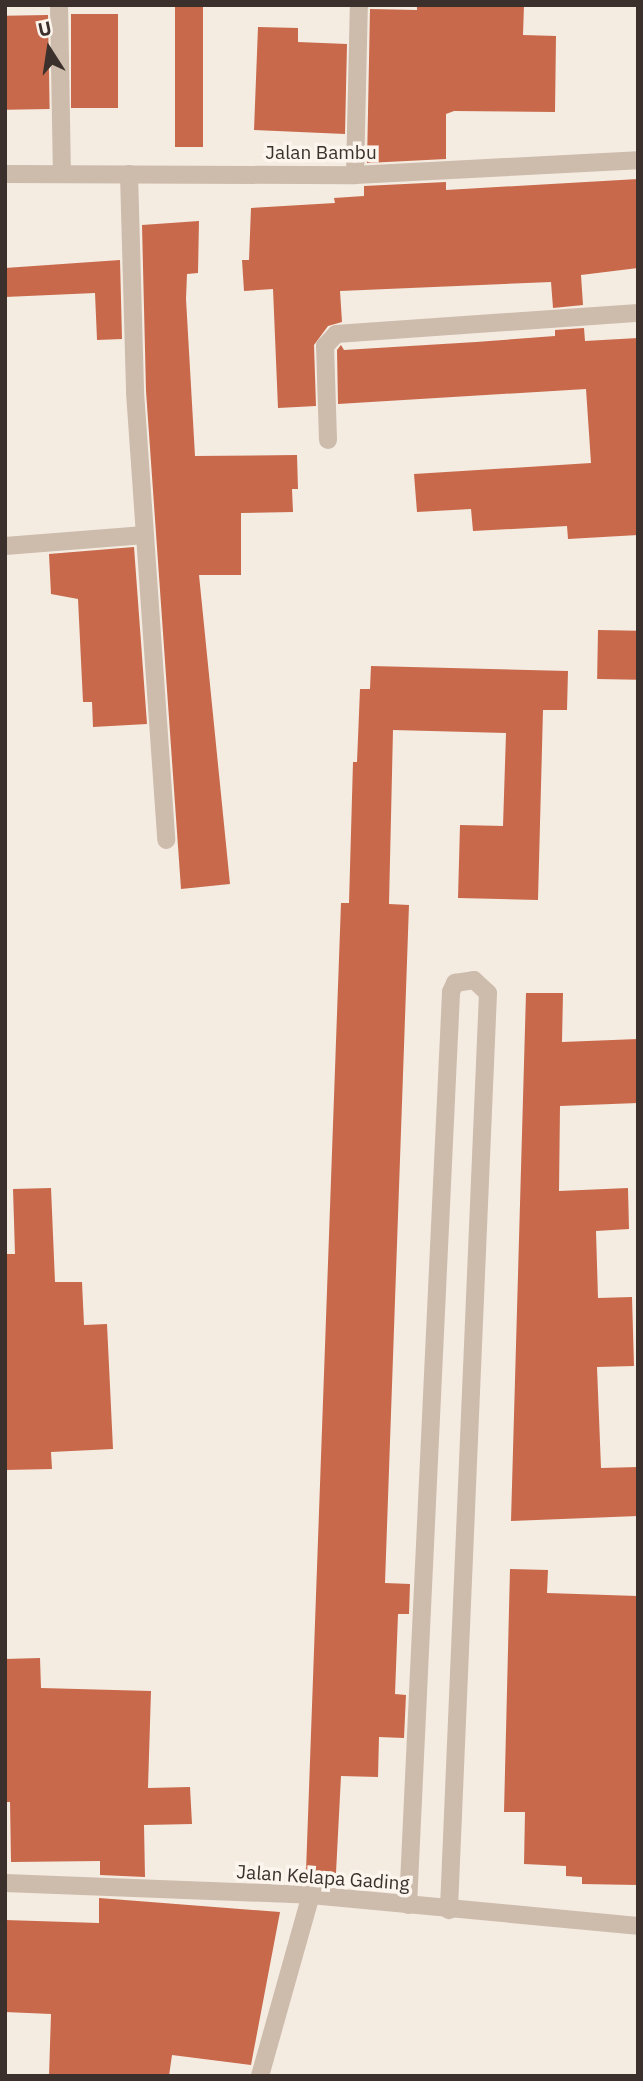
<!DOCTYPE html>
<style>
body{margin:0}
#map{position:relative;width:643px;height:2081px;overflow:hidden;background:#f4ebe1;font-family:"IBM Plex Sans",sans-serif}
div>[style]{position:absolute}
.building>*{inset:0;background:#c8694b;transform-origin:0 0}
.minor>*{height:18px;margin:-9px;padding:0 9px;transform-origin:9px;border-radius:9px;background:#cdbbac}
span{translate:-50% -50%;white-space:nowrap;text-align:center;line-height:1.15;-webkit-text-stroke:7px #fbf5ee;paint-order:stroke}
.street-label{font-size:19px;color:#3b302b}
.frame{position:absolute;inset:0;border:7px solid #3b302b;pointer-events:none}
.north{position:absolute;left:14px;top:14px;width:70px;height:70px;-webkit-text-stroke:5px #fbf5ee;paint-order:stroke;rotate:348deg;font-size:19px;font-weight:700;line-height:28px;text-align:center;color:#3b302b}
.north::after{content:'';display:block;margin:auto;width:24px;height:32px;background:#3b302b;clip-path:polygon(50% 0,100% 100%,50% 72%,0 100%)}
</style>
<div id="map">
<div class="building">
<i style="left:175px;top:5px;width:28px;height:142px"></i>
<i style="clip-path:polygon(417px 5px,524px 5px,523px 35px,556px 36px,555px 112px,454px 111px,446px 114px,446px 159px,367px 163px,370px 9px,417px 10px)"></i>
<i style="left:118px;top:14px;width:94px;height:47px;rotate:90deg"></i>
<i style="left:48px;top:15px;width:94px;height:43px;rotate:89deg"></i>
<i style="clip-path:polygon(258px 27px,298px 28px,298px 42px,347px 44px,345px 134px,254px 130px)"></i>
<i style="clip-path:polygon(638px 179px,638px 268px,581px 275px,583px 305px,553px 308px,551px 282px,340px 291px,342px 322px,328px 326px,314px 345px,316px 406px,278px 408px,273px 289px,244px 291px,242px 260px,249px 260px,251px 208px,335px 203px,334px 198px,364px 196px,364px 186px,446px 182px,446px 190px)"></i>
<i style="clip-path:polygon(199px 221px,198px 273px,187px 274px,186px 299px,195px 456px,297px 455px,298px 489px,292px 489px,293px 512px,241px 513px,241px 575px,199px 575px,230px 884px,181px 889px,146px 391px,142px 225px)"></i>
<i style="clip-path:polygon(120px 260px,122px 339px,97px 340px,95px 293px,5px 297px,5px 268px)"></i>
<i style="clip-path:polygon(584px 328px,585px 341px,638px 338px,638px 535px,568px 539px,567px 526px,473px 531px,471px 509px,417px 512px,414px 474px,591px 463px,586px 389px,338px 404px,337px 350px,341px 345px,344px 350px,476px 342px,555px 336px,555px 330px)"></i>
<i style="clip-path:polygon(134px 547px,147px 724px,93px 727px,92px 702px,83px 702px,78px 599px,51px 594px,49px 554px)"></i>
<i style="left:598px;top:630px;width:40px;height:49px;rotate:1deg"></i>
<i style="clip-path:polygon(371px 666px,568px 671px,567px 710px,543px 710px,538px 900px,458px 898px,460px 825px,503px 826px,506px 733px,393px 730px,389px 904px,409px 905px,385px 1583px,410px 1584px,409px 1614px,398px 1614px,395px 1694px,406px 1695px,404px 1738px,379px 1737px,378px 1777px,341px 1776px,336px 1873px,306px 1872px,341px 903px,349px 903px,353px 762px,357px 762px,360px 689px,370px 689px)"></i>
<i style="clip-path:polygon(526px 993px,563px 993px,562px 1042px,638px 1039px,638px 1103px,560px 1106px,559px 1191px,628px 1188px,629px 1229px,596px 1231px,598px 1298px,632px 1297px,634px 1366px,597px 1367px,601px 1468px,638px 1467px,638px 1516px,511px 1521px)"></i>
<i style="clip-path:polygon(51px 1188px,55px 1282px,82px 1282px,84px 1325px,107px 1324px,113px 1449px,51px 1452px,52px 1469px,5px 1470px,5px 1254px,15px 1254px,13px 1189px)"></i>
<i style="clip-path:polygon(510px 1569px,548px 1570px,547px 1593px,637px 1596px,638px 1885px,582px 1884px,582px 1877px,566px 1876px,566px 1866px,524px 1864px,525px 1812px,504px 1812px)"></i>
<i style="clip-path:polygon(40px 1658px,41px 1688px,151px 1691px,148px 1788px,190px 1787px,192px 1824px,144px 1825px,145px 1877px,100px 1875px,100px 1861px,11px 1862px,10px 1802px,5px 1802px,5px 1659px)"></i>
<i style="clip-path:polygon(99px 1898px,280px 1912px,251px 2065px,172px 2055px,169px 2076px,49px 2076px,51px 2014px,5px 2012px,5px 1920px,99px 1923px)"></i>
</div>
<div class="minor">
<i style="left:59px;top:5px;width:167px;rotate:89deg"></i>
<i style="left:5px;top:174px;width:350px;rotate:0.2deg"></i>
<i style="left:355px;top:175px;width:283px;rotate:-3deg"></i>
<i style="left:129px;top:174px;width:218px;rotate:88.4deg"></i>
<i style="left:135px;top:392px;width:449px;rotate:86deg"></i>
<i style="left:355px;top:175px;width:170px;rotate:-88.7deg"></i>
<i style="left:328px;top:440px;width:94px;rotate:-91.8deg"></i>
<i style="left:325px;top:346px;width:16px;rotate:-47deg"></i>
<i style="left:336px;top:334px;width:303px;rotate:-4deg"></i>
<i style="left:5px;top:546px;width:140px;rotate:-4.5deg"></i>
<i style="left:5px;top:1883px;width:306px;rotate:2.2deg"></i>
<i style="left:311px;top:1895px;width:328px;rotate:5.4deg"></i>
<i style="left:408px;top:1905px;width:914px;rotate:-87.3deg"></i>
<i style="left:451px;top:992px;width:10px;rotate:-66deg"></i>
<i style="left:455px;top:983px;width:19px;rotate:-9deg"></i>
<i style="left:474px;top:980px;width:19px;rotate:43deg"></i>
<i style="left:488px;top:993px;width:918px;rotate:92.44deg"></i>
<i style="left:260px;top:2076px;width:188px;rotate:-74.3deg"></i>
</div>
<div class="street-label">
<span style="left:321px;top:153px">Jalan Bambu</span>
<span style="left:323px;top:1878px;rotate:4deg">Jalan Kelapa Gading</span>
</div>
<div class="frame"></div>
<div class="north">U</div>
</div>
